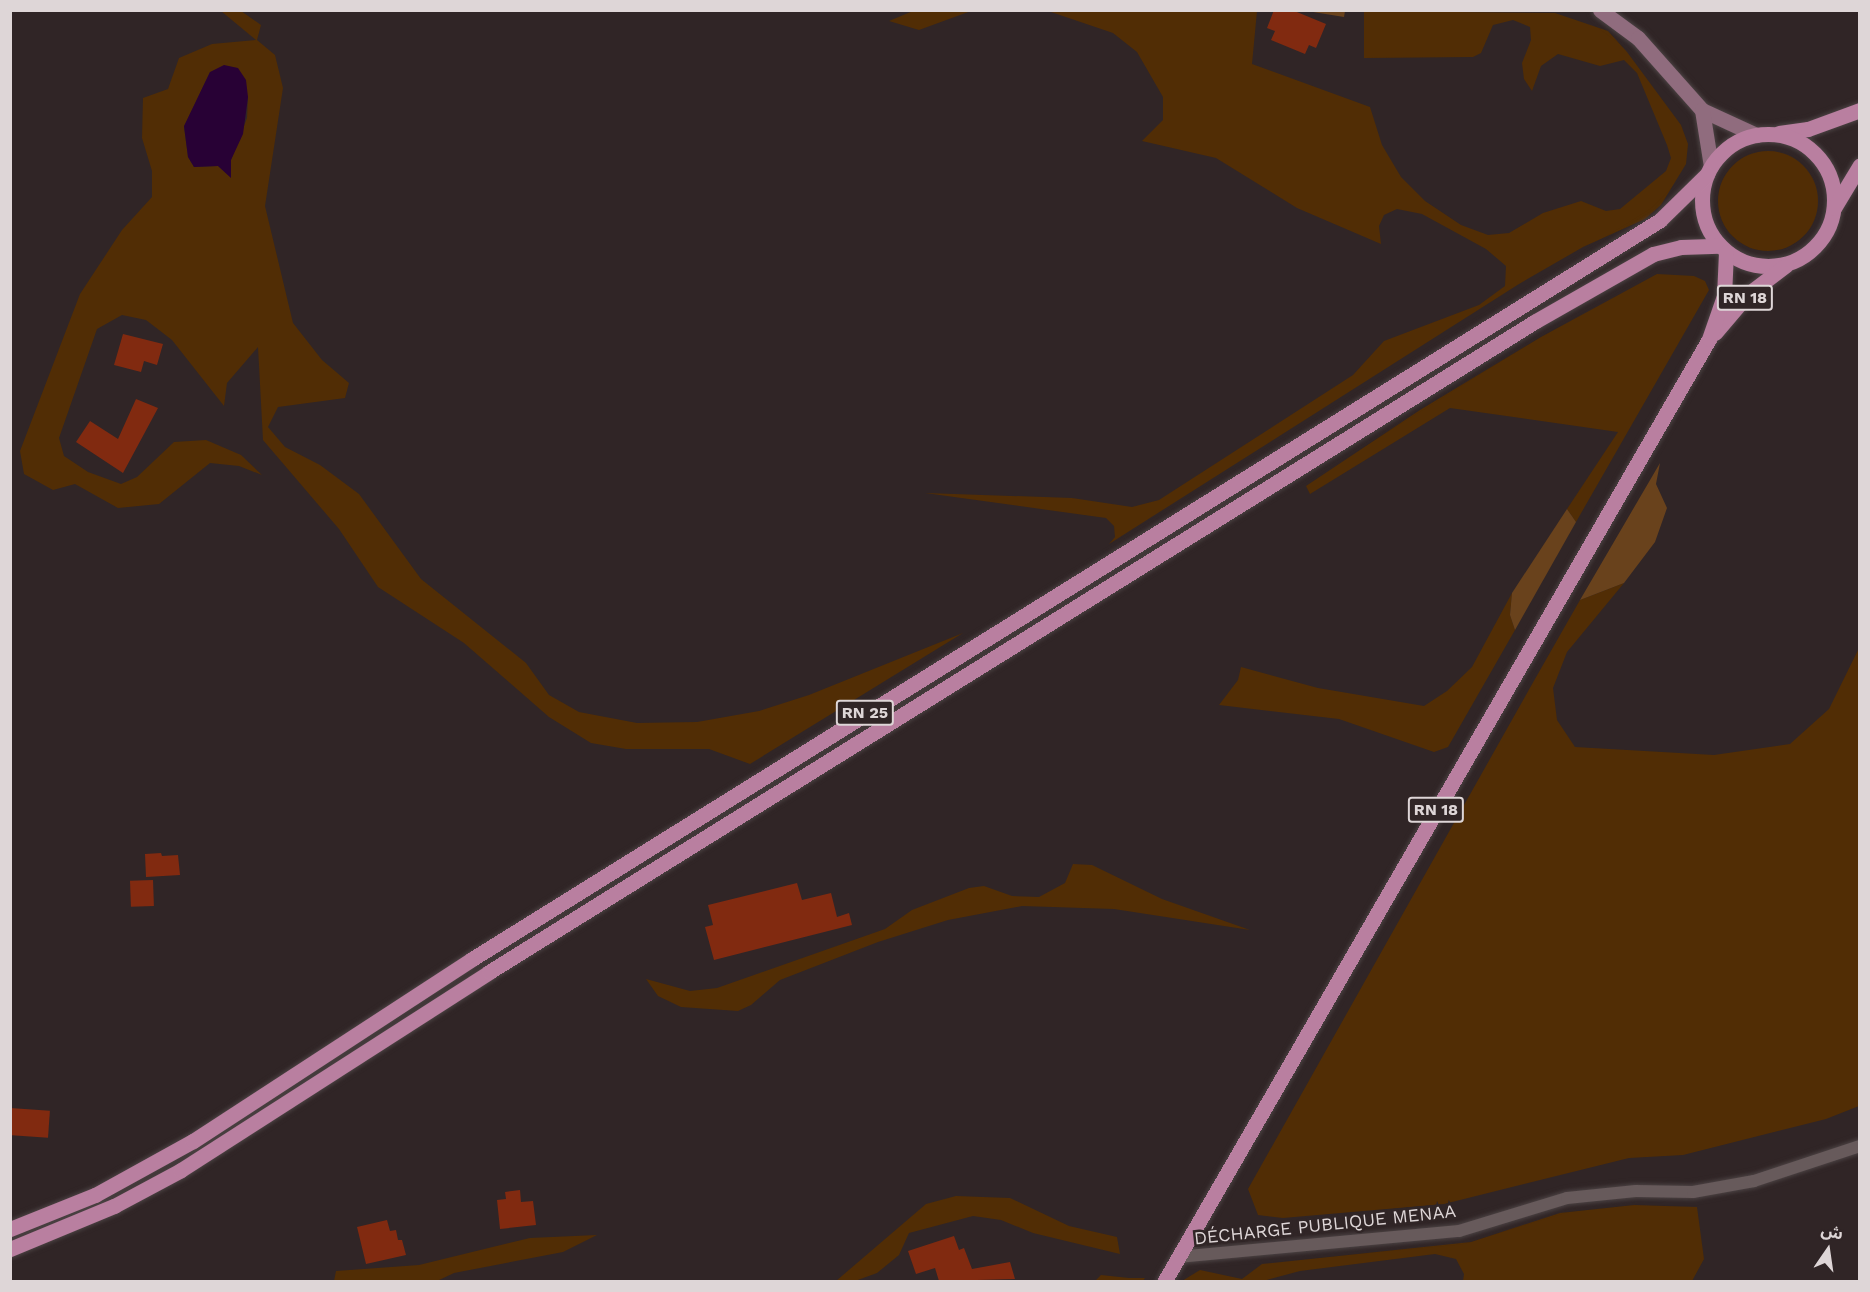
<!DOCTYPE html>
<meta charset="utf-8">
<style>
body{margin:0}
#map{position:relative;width:1870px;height:1292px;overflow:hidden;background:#302526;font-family:"Work Sans","Noto Sans Arabic",sans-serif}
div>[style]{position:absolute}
.green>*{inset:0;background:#512d05}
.round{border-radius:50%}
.forest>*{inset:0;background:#69421c}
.water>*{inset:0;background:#280135}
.building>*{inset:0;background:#812a10;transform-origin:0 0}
.roads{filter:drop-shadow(0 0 2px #4b4243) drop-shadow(0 0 2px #4b4243)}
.street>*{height:12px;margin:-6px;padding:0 6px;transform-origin:6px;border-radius:6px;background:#675a5b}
.secondary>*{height:15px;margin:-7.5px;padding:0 7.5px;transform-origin:7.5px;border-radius:7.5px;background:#906c7e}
.primary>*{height:15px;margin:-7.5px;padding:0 7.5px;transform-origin:7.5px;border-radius:7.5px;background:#b97fa0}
.primary>.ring{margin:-7.5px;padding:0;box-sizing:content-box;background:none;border:15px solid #b97fa0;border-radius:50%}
span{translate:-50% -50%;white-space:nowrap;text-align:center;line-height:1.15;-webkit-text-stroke:5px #302526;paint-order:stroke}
.shield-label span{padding:2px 4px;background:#302526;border:2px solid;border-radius:4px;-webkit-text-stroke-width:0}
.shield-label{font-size:16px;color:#ded6d7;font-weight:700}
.street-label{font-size:18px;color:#ded6d7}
.frame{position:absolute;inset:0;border:12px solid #ded6d7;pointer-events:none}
.north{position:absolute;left:1798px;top:1220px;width:60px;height:60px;-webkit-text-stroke:4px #302526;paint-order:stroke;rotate:13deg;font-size:16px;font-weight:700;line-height:24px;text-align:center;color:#ded6d7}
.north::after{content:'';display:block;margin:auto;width:21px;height:27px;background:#ded6d7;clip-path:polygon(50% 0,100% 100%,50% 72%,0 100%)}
</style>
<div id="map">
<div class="green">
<i style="clip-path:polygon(evenodd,221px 11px,241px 11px,261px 25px,257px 40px,275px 55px,283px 88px,265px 206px,293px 323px,322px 360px,349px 383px,345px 398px,278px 407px,268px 427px,285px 447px,320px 465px,359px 494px,421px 579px,526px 663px,549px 695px,579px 712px,637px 723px,697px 722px,759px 711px,809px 695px,963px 633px,750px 764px,709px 749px,626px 749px,591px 743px,549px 717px,464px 643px,378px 587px,339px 529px,263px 440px,258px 347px,227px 383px,224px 406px,172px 340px,146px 320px,122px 315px,97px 329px,59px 438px,64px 456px,88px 472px,121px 484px,137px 477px,174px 442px,206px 440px,241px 455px,262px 475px,239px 466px,210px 463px,159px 504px,118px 508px,75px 484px,53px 490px,24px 474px,20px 451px,80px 294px,122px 230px,152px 197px,152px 171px,142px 138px,143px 98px,168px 89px,179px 58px,212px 44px,256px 40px,221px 11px,210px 72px,248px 97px,247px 118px,231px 160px,231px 177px,218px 166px,194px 167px,188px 157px,184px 127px,210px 72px)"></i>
<i style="clip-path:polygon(913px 11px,913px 10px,971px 11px,919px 30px,889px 21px)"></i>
<i style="clip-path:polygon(1003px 11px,1257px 11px,1252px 64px,1370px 107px,1382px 145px,1401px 177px,1425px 201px,1461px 225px,1488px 235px,1509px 233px,1543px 213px,1581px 201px,1606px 211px,1620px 209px,1666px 171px,1671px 158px,1667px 145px,1637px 73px,1624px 60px,1600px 66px,1558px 54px,1541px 66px,1532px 91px,1524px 79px,1522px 63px,1531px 40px,1530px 27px,1513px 20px,1493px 25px,1481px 53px,1473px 57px,1364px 58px,1364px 11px,1555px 13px,1608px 31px,1627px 52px,1681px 125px,1688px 144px,1686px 164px,1661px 205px,1645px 219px,1583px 247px,1519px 284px,1109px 544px,1115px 537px,1114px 526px,1106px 518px,925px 493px,1072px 498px,1132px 507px,1159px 500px,1353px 375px,1384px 341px,1479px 305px,1505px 286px,1506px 266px,1486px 249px,1422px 214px,1397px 209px,1384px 215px,1379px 226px,1381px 244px,1297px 208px,1216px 158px,1142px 141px,1163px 120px,1163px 97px,1137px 52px,1113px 33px,1048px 11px)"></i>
<i class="round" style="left:1718px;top:151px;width:100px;height:100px"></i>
<i style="clip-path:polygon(1657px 274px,1694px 276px,1705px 281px,1709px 290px,1576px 522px,1567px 509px,1618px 432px,1450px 408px,1310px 494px,1306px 486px,1420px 410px,1541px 337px)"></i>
<i style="clip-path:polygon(1624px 583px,1567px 652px,1553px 688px,1557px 720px,1575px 747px,1714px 755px,1790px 744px,1829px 709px,1859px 648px,1859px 1106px,1826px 1119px,1683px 1155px,1629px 1158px,1444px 1204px,1283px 1218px,1258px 1215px,1248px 1189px,1531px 686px,1580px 600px)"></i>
<i style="clip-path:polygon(1512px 593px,1510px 615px,1515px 630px,1448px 747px,1434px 752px,1339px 719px,1219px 705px,1238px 680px,1241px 667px,1318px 688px,1424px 706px,1447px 691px,1472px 667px)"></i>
<i style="clip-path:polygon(1073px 864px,1092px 865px,1162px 899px,1250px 930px,1114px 909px,1022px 906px,948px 920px,878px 942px,780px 980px,751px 1005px,738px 1011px,681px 1007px,658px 996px,646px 979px,690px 991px,717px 988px,885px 929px,912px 910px,969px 888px,984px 886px,1012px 896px,1039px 897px,1065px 883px)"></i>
<i style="clip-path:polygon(956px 1196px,1010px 1198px,1069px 1226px,1117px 1237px,1120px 1254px,1033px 1233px,1001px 1220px,973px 1216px,909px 1233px,899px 1255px,877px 1273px,855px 1281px,836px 1281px,926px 1204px)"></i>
<i style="clip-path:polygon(1634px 1205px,1697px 1207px,1704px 1259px,1692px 1281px,1463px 1281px,1464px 1274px,1456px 1259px,1435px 1254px,1300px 1271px,1263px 1281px,1182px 1281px,1200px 1270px,1242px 1279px,1262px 1264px,1471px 1242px,1560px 1213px)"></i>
<i style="clip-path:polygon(597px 1235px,563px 1252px,454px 1273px,437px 1281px,334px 1281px,336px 1271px,419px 1265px,530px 1238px)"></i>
<i style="clip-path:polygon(1101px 1275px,1129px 1278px,1145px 1278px,1143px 1281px,1095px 1281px)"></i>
</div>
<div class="forest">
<i style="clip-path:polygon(1307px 11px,1345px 10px,1345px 11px,1344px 17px)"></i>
<i style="clip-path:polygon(1660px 463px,1656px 484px,1667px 508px,1655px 542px,1624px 583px,1580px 600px)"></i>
<i style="clip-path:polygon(1567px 509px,1576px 522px,1515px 630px,1510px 615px,1512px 593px)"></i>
</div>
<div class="water">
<i style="clip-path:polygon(224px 65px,238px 68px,246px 80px,248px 97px,243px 134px,231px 160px,231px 178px,218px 166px,194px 167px,188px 157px,184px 126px,210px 72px)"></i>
</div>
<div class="building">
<i style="clip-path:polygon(1274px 10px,1292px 10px,1326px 24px,1316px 48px,1309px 45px,1305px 54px,1271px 40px,1275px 31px,1267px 28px)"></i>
<i style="clip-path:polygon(123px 334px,163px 344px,157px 365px,144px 361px,141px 372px,114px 365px)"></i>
<i style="clip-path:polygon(136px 399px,158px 408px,123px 473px,76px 442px,90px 421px,118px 439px)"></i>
<i style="clip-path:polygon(161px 853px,162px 856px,178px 855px,180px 875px,146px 877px,145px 854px)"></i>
<i style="left:153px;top:880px;width:26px;height:23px;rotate:88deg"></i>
<i style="clip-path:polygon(797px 883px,802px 900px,831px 893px,837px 917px,849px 913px,852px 925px,714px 960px,705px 927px,713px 925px,708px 905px)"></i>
<i style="left:10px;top:1108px;width:40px;height:27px;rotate:4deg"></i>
<i style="clip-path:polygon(520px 1190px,521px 1202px,533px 1201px,536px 1225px,500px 1229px,497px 1200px,506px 1199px,505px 1192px)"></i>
<i style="clip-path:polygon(387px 1220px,390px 1231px,396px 1230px,398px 1240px,402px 1240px,406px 1255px,366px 1264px,357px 1227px)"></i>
<i style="clip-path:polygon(954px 1236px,959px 1250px,964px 1248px,972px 1269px,1010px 1262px,1015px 1279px,939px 1281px,935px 1268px,916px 1274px,908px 1251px)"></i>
</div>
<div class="roads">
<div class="street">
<i style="left:1178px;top:1257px;width:282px;rotate:-5.3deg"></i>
<i style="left:1459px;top:1231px;width:113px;rotate:-17deg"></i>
<i style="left:1567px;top:1198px;width:69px;rotate:-5.8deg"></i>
<i style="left:1636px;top:1191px;width:57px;rotate:1deg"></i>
<i style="left:1693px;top:1192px;width:62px;rotate:-10.2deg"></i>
<i style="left:1754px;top:1181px;width:112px;rotate:-18.3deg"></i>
</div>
<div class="secondary">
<i style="left:1600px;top:10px;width:47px;rotate:36.4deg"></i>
<i style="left:1638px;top:38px;width:96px;rotate:48.4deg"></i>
<i style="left:1702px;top:110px;width:60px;rotate:24.8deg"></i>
<i style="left:1702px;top:110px;width:57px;rotate:80.9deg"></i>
</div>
<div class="primary">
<i style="left:1779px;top:133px;width:29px;rotate:-8deg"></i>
<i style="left:1808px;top:129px;width:55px;rotate:-20.1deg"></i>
<i class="ring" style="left:1702px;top:134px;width:117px;height:117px"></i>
<i style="left:1834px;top:208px;width:50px;rotate:-58.8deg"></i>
<i style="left:1715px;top:333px;width:51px;rotate:-49.8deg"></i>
<i style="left:1748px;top:294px;width:48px;rotate:-37.3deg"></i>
<i style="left:10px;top:1229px;width:92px;rotate:-21.8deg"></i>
<i style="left:95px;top:1195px;width:112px;rotate:-28.9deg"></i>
<i style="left:193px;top:1141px;width:333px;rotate:-33.1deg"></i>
<i style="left:472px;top:959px;width:1399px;rotate:-31.88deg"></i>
<i style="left:1660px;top:220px;width:66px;rotate:-44.4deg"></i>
<i style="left:10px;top:1249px;width:113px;rotate:-22.5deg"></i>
<i style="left:114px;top:1206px;width:76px;rotate:-28.2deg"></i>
<i style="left:181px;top:1170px;width:366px;rotate:-32.7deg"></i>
<i style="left:489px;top:972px;width:1231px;rotate:-31.88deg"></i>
<i style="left:1534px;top:322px;width:137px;rotate:-29.7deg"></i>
<i style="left:1653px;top:254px;width:29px;rotate:-14deg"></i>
<i style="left:1681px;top:247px;width:38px;rotate:-2deg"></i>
<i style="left:1164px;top:1282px;width:1089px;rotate:-59.97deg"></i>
<i style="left:1709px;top:339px;width:46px;rotate:-70.8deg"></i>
<i style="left:1724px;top:296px;width:44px;rotate:-87.4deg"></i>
</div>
</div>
<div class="shield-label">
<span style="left:1745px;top:298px">RN 18</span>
<span style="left:865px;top:713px">RN 25</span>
<span style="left:1436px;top:810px">RN 18</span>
</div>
<div class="street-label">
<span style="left:1325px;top:1225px;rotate:-6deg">DÉCHARGE PUBLIQUE MENAA</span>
</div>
<div class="frame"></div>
<div class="north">ش</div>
</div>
